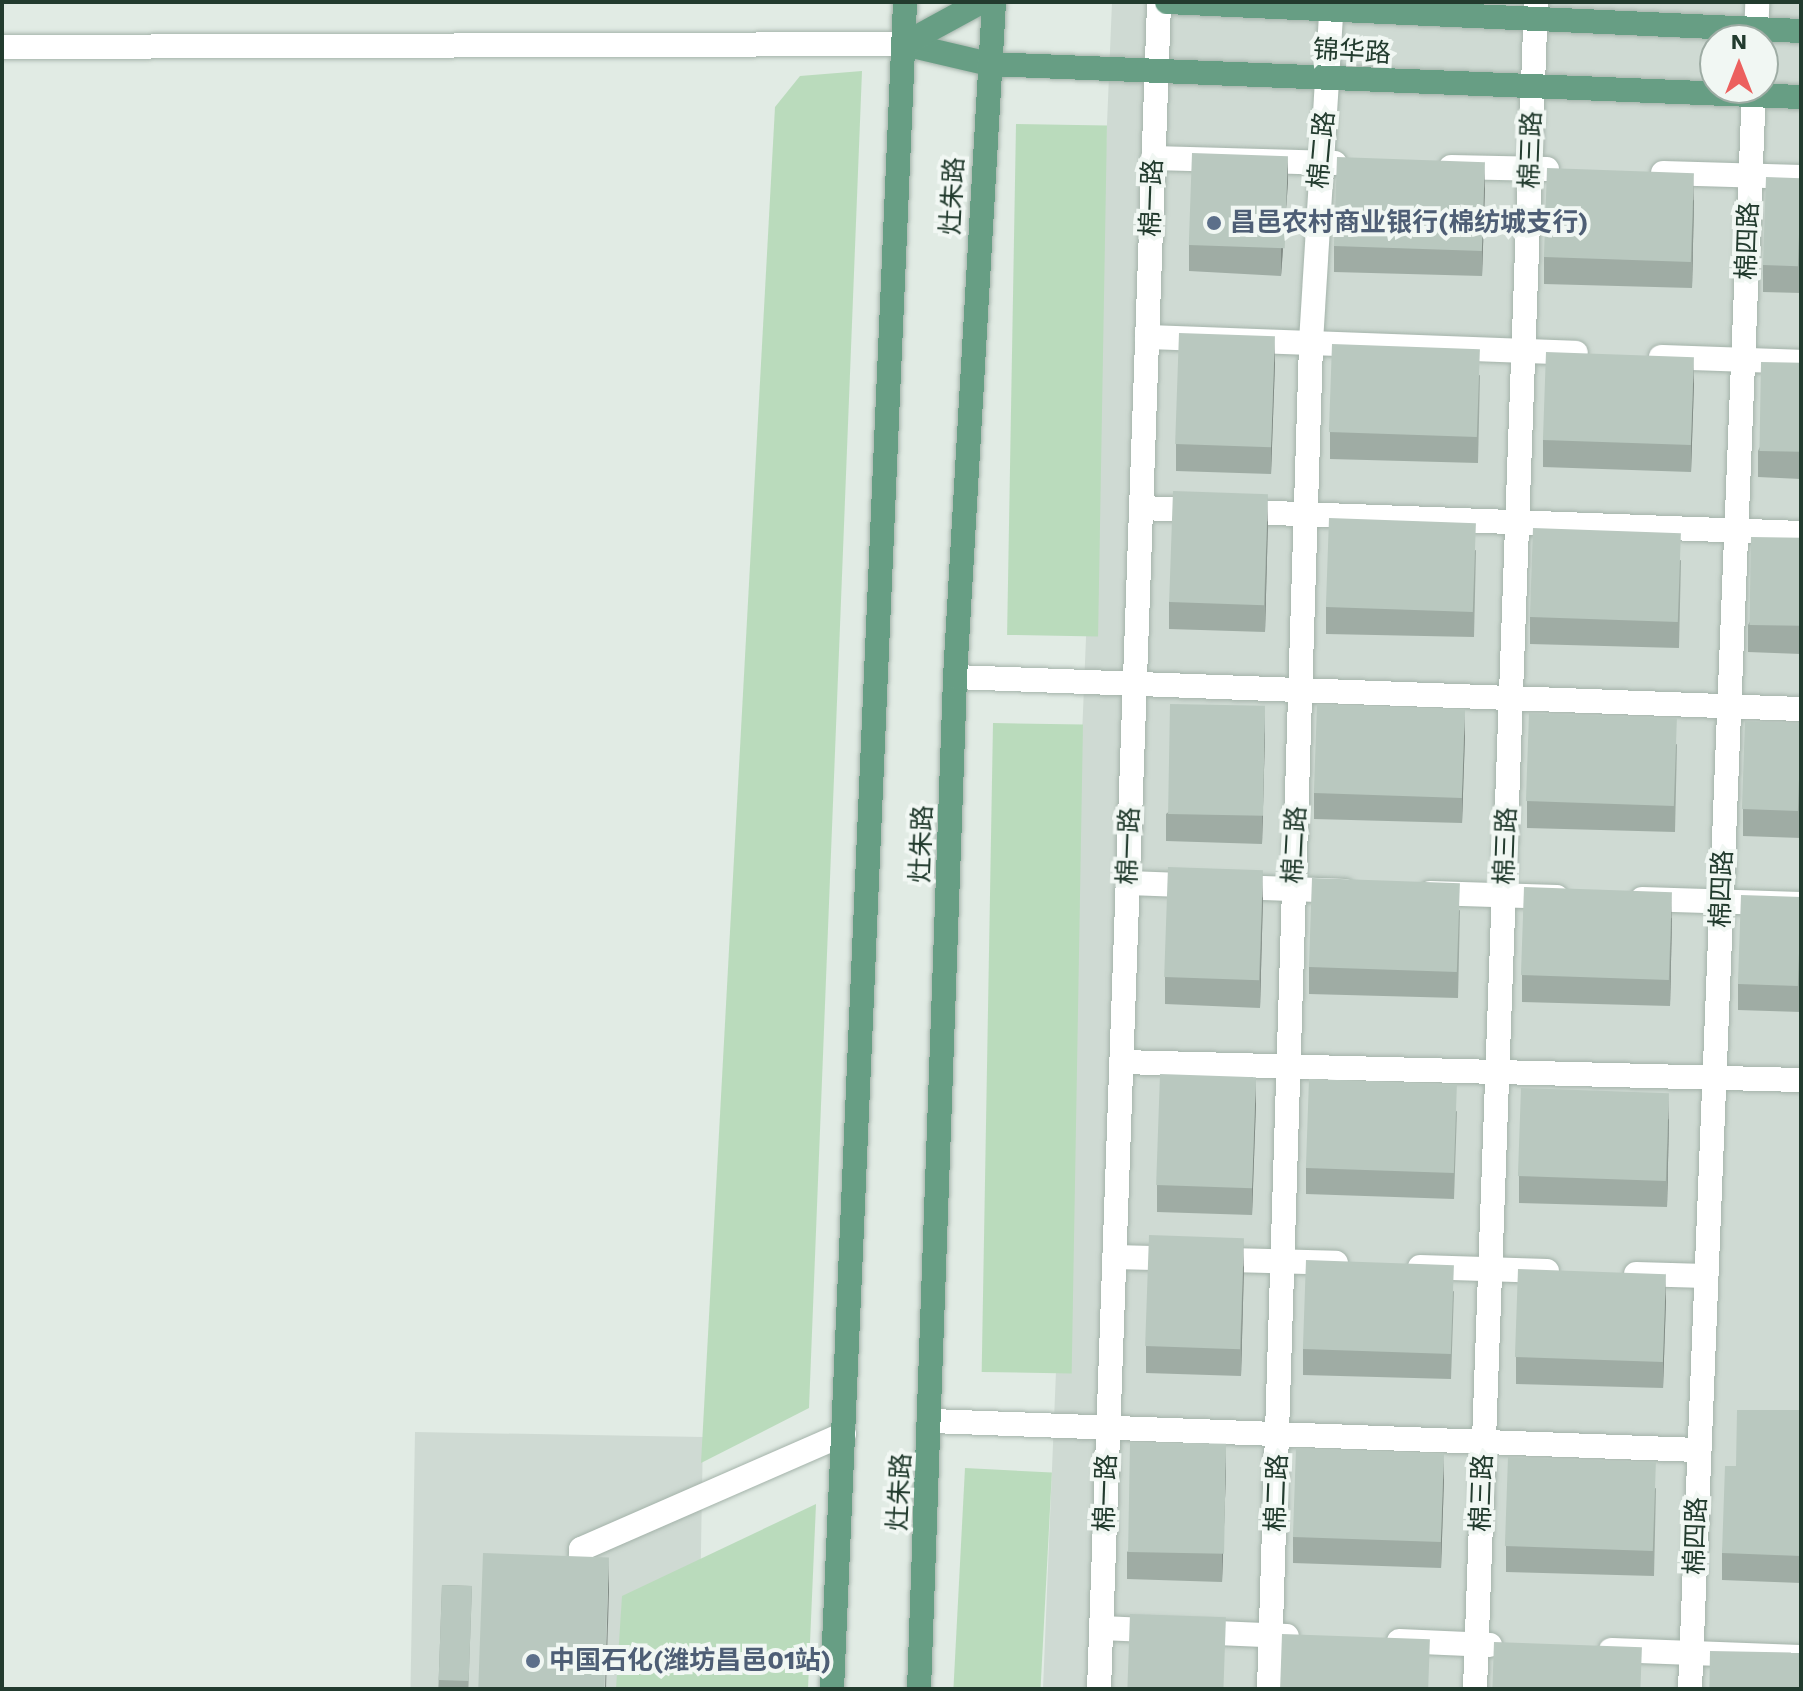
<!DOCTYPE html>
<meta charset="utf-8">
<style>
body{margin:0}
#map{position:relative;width:1803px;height:1691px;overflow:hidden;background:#e1ebe4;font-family:"Work Sans","Noto Sans SC",sans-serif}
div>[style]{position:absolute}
.built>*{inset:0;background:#cfdad3;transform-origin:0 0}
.green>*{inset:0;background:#badbbc;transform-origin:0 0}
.roads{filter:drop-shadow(0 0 2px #a4b3aa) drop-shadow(0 0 2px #a4b3aa)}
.minor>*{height:24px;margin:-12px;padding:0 12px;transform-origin:12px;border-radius:12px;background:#fff}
.major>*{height:24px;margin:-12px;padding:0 12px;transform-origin:12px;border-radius:12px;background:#679e84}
.wall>*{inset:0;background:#9faca4;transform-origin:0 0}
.shaded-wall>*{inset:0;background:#828c86}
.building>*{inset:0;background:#b9c8bf;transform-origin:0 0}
.dots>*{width:22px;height:22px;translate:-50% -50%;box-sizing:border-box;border:4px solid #f1f7f3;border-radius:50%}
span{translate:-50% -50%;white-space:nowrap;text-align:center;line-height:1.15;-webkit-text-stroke:8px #f1f7f3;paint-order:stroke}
.street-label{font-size:26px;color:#223b2e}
.service-label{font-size:26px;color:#4e5e75;font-weight:700}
.left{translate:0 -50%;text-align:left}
.frame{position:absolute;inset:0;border:4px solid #223b2e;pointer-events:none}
.north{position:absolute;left:1699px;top:24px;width:80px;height:80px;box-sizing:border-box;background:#f1f7f3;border:2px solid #9eaca4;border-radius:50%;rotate:0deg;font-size:22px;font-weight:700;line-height:32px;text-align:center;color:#223b2e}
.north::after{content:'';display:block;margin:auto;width:28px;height:36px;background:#ec605e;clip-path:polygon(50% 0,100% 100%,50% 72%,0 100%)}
</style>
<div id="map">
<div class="built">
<i style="clip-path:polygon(evenodd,1112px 2px,1801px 2px,1801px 1689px,1043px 1689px,1112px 2px,1715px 40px,1763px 40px,1763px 88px,1715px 88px,1715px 40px)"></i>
<i style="left:415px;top:1432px;width:288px;height:257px;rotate:1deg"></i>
</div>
<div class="green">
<i style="clip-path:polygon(862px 71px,809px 1408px,701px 1463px,775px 107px,800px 76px)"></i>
<i style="left:1016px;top:124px;width:91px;height:511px;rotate:1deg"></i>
<i style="left:993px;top:723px;width:90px;height:649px;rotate:1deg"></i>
<i style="left:965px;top:1468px;width:87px;height:221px;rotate:3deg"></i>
<i style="clip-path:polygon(816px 1504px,808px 1689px,616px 1689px,622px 1596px)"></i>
</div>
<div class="roads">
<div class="minor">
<i style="left:1756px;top:40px;width:38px;rotate:-88deg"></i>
<i style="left:2px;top:47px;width:902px;rotate:-0.19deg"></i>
<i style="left:1153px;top:158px;width:182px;rotate:1.6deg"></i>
<i style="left:1451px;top:167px;width:96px;rotate:1.2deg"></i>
<i style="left:1663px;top:173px;width:138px;rotate:1.7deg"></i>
<i style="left:1147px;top:337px;width:429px;rotate:2.1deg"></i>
<i style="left:1661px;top:357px;width:140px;rotate:2deg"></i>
<i style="left:1141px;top:508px;width:660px;rotate:2.17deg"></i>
<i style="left:955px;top:677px;width:847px;rotate:2.17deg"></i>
<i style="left:1128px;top:883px;width:217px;rotate:2.1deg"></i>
<i style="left:1430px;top:893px;width:127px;rotate:1.8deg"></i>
<i style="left:1642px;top:899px;width:159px;rotate:1.8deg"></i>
<i style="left:1121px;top:1062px;width:680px;rotate:1.52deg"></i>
<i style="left:1114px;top:1257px;width:222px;rotate:1.5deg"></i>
<i style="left:1420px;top:1267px;width:127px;rotate:1.8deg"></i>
<i style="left:1636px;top:1274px;width:70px;rotate:1.6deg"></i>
<i style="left:932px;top:1421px;width:768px;rotate:2.17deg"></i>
<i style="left:580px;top:1582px;width:33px;rotate:-88deg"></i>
<i style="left:581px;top:1549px;width:287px;rotate:-23.6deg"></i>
<i style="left:1101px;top:1628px;width:186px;rotate:2.5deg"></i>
<i style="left:1399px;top:1641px;width:91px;rotate:2.5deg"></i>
<i style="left:1611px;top:1650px;width:190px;rotate:2.1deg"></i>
<i style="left:1099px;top:1689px;width:1688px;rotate:-87.96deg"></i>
<i style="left:1269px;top:1689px;width:1348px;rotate:-88.21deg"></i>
<i style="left:1311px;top:342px;width:341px;rotate:-86.5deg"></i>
<i style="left:1475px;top:1689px;width:1688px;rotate:-87.93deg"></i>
<i style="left:1690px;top:1689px;width:1602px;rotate:-87.71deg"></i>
</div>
<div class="major">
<i style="left:1167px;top:2px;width:635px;rotate:2.62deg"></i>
<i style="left:904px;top:44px;width:87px;rotate:13.2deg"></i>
<i style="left:989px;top:64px;width:813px;rotate:2.33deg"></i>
<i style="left:904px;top:44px;width:88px;rotate:-28.6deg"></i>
<i style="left:832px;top:1689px;width:1689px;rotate:-87.52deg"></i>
<i style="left:919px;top:1689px;width:1013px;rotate:-87.96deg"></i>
<i style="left:955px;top:677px;width:676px;rotate:-86.69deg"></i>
</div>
</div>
<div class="wall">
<i style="clip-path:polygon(1801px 178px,1801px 293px,1763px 292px,1763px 265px)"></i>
<i style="clip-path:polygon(1288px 182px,1281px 276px,1189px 271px,1189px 245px)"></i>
<i style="clip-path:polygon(1485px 188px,1482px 276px,1334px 272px,1334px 246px)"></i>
<i style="clip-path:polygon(1694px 200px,1692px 288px,1544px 284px,1544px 257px)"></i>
<i style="clip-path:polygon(1275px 363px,1271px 474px,1176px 471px,1176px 444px)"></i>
<i style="clip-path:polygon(1801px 363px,1801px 479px,1758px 477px,1758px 451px)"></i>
<i style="clip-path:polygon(1480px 375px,1478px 463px,1330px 459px,1330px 432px)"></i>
<i style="clip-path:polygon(1694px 383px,1691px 472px,1543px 467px,1543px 440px)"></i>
<i style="clip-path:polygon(1268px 521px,1265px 632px,1169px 629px,1169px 602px)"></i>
<i style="clip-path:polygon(1801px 538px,1801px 654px,1748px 652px,1748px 625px)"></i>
<i style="clip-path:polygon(1476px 550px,1474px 637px,1326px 634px,1326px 607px)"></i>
<i style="clip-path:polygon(1681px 560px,1679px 648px,1530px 644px,1530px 617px)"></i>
<i style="clip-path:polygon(1801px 723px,1801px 838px,1743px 836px,1743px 809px)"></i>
<i style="clip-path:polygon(1265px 733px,1262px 844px,1166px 841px,1166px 814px)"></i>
<i style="clip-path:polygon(1465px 735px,1462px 823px,1314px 819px,1314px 793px)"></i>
<i style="clip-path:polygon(1677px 744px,1675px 832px,1527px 828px,1527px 801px)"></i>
<i style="clip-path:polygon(1263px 897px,1260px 1008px,1165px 1004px,1165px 977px)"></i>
<i style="clip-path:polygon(1801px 897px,1801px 1012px,1738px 1010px,1738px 984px)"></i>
<i style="clip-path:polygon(1460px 910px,1458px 998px,1309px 994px,1309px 967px)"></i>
<i style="clip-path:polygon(1672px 918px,1670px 1006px,1522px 1002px,1522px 975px)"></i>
<i style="clip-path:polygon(1256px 1104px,1252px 1215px,1157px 1212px,1157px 1185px)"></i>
<i style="clip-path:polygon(1457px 1111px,1454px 1199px,1306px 1194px,1306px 1168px)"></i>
<i style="clip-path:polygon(1669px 1119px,1667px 1207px,1519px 1203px,1519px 1176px)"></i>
<i style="clip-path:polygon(1244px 1266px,1241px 1376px,1146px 1373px,1146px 1346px)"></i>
<i style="clip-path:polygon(1454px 1291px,1451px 1379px,1303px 1375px,1303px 1349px)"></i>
<i style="clip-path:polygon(1666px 1300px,1663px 1388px,1516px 1384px,1516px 1357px)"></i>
<i style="clip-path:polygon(1801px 1410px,1801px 1583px,1722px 1580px,1722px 1553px,1736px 1466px)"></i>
<i style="clip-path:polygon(1226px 1471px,1222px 1582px,1127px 1579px,1127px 1552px)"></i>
<i style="clip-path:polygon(1444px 1479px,1441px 1568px,1293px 1563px,1293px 1537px)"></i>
<i style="clip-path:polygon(1656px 1488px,1654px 1576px,1506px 1572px,1506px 1546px)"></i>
<i style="left:442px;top:1585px;width:30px;height:104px;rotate:2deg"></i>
</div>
<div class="shaded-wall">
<i style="clip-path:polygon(1288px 156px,1288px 182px,1281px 276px,1281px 249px)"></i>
<i style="clip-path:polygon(1485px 161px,1485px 188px,1482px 276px,1482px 250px)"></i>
<i style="clip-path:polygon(1694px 173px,1694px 200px,1692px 288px,1692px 261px)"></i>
<i style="clip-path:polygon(1275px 336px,1275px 363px,1271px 474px,1271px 447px)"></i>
<i style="clip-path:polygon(1694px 357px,1694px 383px,1691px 472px,1691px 445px)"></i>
<i style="clip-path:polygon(1268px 494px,1268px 521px,1265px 632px,1265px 605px)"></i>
<i style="clip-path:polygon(1265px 706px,1265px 733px,1262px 844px,1262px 817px)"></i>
<i style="clip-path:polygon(1465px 709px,1465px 735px,1462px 823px,1462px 797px)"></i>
<i style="clip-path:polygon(1263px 870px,1263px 897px,1260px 1008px,1260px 981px)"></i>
<i style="clip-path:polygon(1672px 891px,1672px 918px,1670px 1006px,1670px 980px)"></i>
<i style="clip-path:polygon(1256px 1077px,1256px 1104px,1252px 1215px,1252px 1188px)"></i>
<i style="clip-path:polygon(1669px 1092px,1669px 1119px,1667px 1207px,1667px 1181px)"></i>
<i style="clip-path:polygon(1244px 1239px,1244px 1266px,1241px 1376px,1241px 1350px)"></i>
<i style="clip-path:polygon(1666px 1273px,1666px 1300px,1663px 1388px,1663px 1361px)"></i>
<i style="clip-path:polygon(1226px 1444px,1226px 1471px,1222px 1582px,1222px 1555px)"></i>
<i style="clip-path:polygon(1444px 1453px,1444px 1479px,1441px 1568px,1441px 1541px)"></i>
<i style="clip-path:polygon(609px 1557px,609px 1592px,606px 1689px,605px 1689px)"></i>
</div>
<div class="building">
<i style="left:1192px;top:153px;width:96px;height:92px;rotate:2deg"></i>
<i style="left:1337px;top:157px;width:148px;height:89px;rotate:2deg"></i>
<i style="left:1547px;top:168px;width:147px;height:89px;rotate:2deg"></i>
<i style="left:1766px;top:177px;width:35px;height:88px;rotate:2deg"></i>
<i style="left:1179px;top:333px;width:96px;height:111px;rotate:2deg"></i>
<i style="left:1332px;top:344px;width:148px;height:88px;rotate:2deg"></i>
<i style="left:1546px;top:352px;width:148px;height:88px;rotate:2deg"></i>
<i style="left:1761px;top:362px;width:40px;height:89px;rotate:1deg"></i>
<i style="left:1173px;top:491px;width:95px;height:111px;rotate:2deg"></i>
<i style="left:1329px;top:518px;width:147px;height:89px;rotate:2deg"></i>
<i style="left:1533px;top:528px;width:148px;height:89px;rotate:2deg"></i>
<i style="left:1751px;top:537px;width:50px;height:88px;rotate:1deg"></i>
<i style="left:1170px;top:704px;width:95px;height:110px;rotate:1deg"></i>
<i style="left:1317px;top:704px;width:148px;height:89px;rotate:2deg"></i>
<i style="left:1529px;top:713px;width:148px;height:88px;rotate:2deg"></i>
<i style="left:1745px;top:721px;width:56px;height:88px;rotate:2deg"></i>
<i style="left:1168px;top:867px;width:95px;height:110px;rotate:2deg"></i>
<i style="left:1312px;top:878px;width:148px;height:89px;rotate:2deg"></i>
<i style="left:1524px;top:887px;width:148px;height:88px;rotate:2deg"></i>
<i style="left:1741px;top:895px;width:60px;height:89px;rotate:2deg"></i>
<i style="left:1160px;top:1074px;width:96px;height:111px;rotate:2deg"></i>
<i style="left:1309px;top:1079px;width:148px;height:89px;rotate:2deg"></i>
<i style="left:1521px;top:1088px;width:148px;height:88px;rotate:2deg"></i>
<i style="left:1149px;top:1235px;width:95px;height:111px;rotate:2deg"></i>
<i style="left:1306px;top:1260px;width:148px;height:89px;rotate:2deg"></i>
<i style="left:1518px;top:1269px;width:148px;height:88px;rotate:2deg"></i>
<i style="clip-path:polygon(1737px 1410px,1801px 1410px,1801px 1556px,1722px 1553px,1725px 1466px,1736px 1466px)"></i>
<i style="left:1130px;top:1442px;width:96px;height:110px;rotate:1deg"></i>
<i style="left:1296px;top:1448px;width:148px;height:89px;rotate:2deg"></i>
<i style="left:1508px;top:1457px;width:148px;height:89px;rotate:2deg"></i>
<i style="left:483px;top:1553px;width:126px;height:136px;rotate:2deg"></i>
<i style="left:442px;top:1585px;width:30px;height:95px;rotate:2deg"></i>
<i style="left:1130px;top:1614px;width:96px;height:75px;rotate:2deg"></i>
<i style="left:1282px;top:1634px;width:148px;height:55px;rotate:2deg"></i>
<i style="left:1494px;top:1642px;width:148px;height:47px;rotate:2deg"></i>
<i style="left:1710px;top:1651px;width:91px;height:38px;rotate:1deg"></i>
</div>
<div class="dots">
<i style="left:1214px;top:223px;background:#5c6f8a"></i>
<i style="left:533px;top:1661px;background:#5c6f8a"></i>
</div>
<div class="street-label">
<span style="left:1352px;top:52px;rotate:3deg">锦华路</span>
<span style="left:1322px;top:150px;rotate:-85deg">棉二路</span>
<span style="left:1531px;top:150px;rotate:-88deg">棉三路</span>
<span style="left:953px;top:196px;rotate:-87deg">灶朱路</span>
<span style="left:1152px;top:198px;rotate:-88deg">棉一路</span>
<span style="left:1748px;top:241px;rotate:-88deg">棉四路</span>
<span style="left:922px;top:844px;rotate:-88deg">灶朱路</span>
<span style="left:1295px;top:845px;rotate:-87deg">棉二路</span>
<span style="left:1129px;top:846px;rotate:-88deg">棉一路</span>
<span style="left:1506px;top:846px;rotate:-88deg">棉三路</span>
<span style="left:1722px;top:889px;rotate:-88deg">棉四路</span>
<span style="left:900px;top:1492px;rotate:-87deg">灶朱路</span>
<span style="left:1106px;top:1493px;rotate:-88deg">棉一路</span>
<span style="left:1277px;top:1493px;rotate:-88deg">棉二路</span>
<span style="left:1482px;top:1493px;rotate:-88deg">棉三路</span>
<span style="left:1696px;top:1536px;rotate:-88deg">棉四路</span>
</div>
<div class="service-label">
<span class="left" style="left:1230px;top:223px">昌邑农村商业银行(棉纺城支行)</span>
<span class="left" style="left:549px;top:1661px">中国石化(潍坊昌邑01站)</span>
</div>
<div class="frame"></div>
<div class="north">N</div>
</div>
